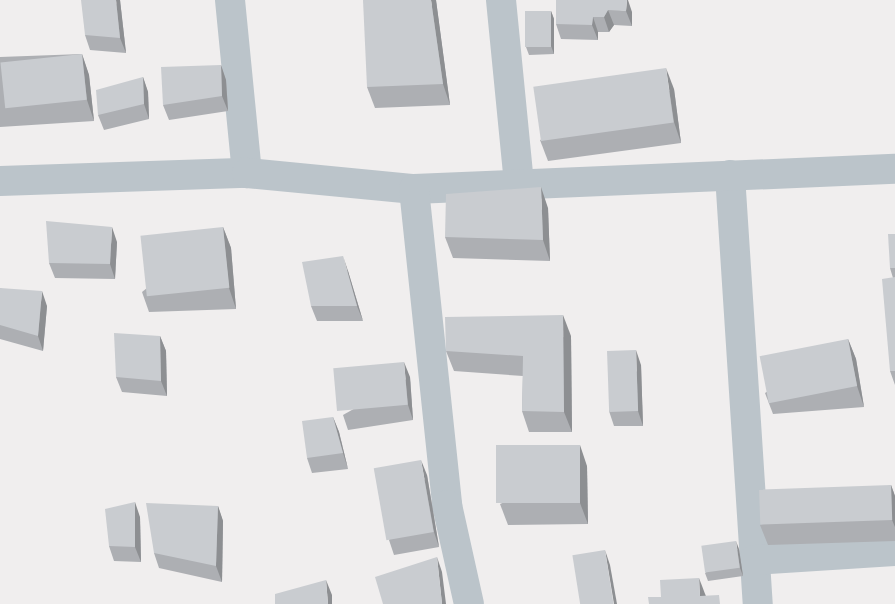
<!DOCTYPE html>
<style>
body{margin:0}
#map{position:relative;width:895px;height:604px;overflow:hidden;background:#f0eeee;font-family:"Fira Sans",sans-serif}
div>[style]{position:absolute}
.minor>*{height:30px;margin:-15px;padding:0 15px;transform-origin:15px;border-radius:15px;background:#bbc4ca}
.wall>*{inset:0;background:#adafb3}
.shaded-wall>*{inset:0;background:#8d8f92}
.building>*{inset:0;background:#c9ccd0;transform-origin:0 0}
span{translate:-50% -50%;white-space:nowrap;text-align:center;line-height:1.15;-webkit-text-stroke:5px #fff;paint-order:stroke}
</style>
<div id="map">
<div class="minor">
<i style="left:230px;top:0;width:174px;rotate:84.4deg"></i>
<i style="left:501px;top:0;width:186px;rotate:84.4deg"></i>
<i style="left:730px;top:175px;width:430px;rotate:86.3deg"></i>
<i style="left:0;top:181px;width:247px;rotate:-1.9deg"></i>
<i style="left:247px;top:173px;width:168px;rotate:5.5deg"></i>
<i style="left:414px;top:189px;width:481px;rotate:-2.4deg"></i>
<i style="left:414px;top:189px;width:318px;rotate:84deg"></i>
<i style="left:447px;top:505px;width:101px;rotate:77.5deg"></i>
<i style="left:754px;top:560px;width:141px;rotate:-3.7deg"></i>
</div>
<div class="wall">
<i style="clip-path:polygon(120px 0,126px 53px,90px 50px,85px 35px)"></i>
<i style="clip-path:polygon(436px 0,450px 105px,375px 108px,367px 87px)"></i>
<i style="clip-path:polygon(556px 0,632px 12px,632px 26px,614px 25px,609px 32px,598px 32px,598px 40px,561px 39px,556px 24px)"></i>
<i style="clip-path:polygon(551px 11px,554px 19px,554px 54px,529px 55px,526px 47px)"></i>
<i style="clip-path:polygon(82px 54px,89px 75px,94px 121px,0 127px,0 57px)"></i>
<i style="clip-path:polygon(221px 65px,226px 80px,228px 111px,169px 120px,163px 105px)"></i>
<i style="clip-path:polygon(143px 77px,148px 92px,149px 119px,104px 130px,98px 115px)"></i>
<i style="clip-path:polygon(674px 89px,681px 143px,548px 161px,540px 140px)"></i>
<i style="clip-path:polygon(548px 208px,550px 261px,453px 258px,445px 237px)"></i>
<i style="clip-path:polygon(223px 227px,231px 248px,236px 309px,149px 312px,142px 292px)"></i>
<i style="clip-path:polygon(895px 234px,895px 385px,890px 371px,893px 278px,890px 268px)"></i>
<i style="clip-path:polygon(117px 242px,115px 279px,55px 278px,49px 263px)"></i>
<i style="clip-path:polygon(348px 271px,363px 321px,317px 321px,311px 306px)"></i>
<i style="clip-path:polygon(0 288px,47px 306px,43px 351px,0 339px)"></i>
<i style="clip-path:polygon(160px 336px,166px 351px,167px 396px,122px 392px,116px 377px)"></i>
<i style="clip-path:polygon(571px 336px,572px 432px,529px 432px,522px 411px,523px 376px,454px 371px,446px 351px)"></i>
<i style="clip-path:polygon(848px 339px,856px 359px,864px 407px,773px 414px,765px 393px)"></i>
<i style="clip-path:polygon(641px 365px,643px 426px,614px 426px,609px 411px)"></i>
<i style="clip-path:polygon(410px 377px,413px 420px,348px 430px,343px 415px)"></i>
<i style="clip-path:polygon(333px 417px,339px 432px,348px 469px,312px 473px,307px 458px)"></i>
<i style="clip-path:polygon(587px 466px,588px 524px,508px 525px,500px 504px)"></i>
<i style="clip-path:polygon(427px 475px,439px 547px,394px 555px,389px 540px)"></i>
<i style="clip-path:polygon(891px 485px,895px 496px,895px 541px,768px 545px,760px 525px)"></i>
<i style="clip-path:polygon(218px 506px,223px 521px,222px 582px,159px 568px,154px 553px)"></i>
<i style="clip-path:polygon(140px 517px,141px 562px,114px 561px,109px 546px)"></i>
<i style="clip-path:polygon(739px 549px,743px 576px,708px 581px,705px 573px)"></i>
</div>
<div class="shaded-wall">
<i style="clip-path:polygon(116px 0,120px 0,126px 53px,120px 38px)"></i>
<i style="clip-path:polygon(431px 0,436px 0,450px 105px,443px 84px)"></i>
<i style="clip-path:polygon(627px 0,628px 0,632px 12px,632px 26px,626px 11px)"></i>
<i style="clip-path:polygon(608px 10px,614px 25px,609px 32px,604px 17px)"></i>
<i style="clip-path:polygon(551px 11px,554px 19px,554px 54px,551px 46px)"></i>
<i style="clip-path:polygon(593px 17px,598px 32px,598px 40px,592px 25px)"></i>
<i style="clip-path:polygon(82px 54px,89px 75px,94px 121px,87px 100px)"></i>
<i style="clip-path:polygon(221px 65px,226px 80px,228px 111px,222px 96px)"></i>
<i style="clip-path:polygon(666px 68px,674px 89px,681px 143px,674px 122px)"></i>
<i style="clip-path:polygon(143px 77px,148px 92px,149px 119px,144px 104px)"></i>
<i style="clip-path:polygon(541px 187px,548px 208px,550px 261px,543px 240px)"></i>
<i style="clip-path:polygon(112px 227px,117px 242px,115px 279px,110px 264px)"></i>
<i style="clip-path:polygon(223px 227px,231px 248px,236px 309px,229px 288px)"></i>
<i style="clip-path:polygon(343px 256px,348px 271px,363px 321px,357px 306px)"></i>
<i style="clip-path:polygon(42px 291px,47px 306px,43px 351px,38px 336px)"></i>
<i style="clip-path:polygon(563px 315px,571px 336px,572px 432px,564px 412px)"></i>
<i style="clip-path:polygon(160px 336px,166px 351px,167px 396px,161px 381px)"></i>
<i style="clip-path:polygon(848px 339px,856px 359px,864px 407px,857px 386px)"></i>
<i style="clip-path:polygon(636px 350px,641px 365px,643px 426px,638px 411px)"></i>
<i style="clip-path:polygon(404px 362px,410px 377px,413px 420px,408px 405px)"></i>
<i style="clip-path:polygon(333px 417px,339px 432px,348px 469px,343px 453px)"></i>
<i style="clip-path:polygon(580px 445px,587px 466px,588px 524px,580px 503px)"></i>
<i style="clip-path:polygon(421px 460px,427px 475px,439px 547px,434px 532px)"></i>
<i style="clip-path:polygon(891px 485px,895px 496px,895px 527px,892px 520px)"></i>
<i style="clip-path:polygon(135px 502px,140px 517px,141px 562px,135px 547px)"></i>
<i style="clip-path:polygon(218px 506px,223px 521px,222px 582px,216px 566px)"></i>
<i style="clip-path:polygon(736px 541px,739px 549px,743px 576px,740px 568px)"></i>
<i style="clip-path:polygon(605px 550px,610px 565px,617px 604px,614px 604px)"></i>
<i style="clip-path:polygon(437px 557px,442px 572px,446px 604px,442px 604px)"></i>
<i style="clip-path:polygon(699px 578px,707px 599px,700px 596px)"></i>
<i style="clip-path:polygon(326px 580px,332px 595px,332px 604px,328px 604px)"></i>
</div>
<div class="building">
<i style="clip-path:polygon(81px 0,116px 0,120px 38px,85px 35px)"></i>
<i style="clip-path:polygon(363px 0,431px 0,443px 84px,367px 87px)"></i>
<i style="clip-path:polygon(556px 0,627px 0,626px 11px,608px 10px,604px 17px,593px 17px,592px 25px,556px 24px)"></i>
<i style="left:525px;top:11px;width:26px;height:36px"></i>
<i style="left:82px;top:54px;width:46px;height:82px;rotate:84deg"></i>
<i style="clip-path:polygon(221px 65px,222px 96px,163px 105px,161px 67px)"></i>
<i style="left:666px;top:68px;width:55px;height:134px;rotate:82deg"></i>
<i style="clip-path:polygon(143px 77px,144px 104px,98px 115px,96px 90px)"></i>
<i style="clip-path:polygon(541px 187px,543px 240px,445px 237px,446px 194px)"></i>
<i style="clip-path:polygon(46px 221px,112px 227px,110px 264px,49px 263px)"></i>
<i style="left:223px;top:227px;width:61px;height:83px;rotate:84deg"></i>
<i style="clip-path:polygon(888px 234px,895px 234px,895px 268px,890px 268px)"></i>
<i style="clip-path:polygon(343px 256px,357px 306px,311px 306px,302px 262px)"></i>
<i style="clip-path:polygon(895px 277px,895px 371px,890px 371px,882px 279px)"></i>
<i style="clip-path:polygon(0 288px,42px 291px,38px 336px,0 325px)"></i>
<i style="clip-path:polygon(563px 315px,564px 412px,522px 411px,523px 356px,446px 351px,445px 317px)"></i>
<i style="clip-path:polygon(114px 333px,160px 336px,161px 381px,116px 377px)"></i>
<i style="left:848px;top:339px;width:48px;height:90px;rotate:79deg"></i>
<i style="left:636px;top:350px;width:61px;height:29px;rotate:88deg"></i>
<i style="left:404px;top:362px;width:43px;height:71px;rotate:85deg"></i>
<i style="clip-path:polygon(333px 417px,343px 453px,307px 458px,302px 421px)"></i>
<i style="left:580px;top:445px;width:58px;height:84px;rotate:90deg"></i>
<i style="left:421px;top:460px;width:73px;height:48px;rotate:80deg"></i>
<i style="left:891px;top:485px;width:35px;height:132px;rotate:88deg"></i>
<i style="clip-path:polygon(135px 502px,135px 547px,109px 546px,105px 509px)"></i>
<i style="clip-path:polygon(146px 503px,218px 506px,216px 566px,154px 553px)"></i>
<i style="left:736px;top:541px;width:27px;height:35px;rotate:82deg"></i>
<i style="left:605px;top:550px;width:55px;height:33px;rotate:81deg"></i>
<i style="clip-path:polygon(437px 557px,442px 604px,383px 604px,375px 577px)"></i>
<i style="clip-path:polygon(699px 578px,700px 596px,719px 595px,720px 604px,649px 604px,648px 597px,661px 597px,660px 580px)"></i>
<i style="clip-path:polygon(326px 580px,328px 604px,275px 604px,275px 594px)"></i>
</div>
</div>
